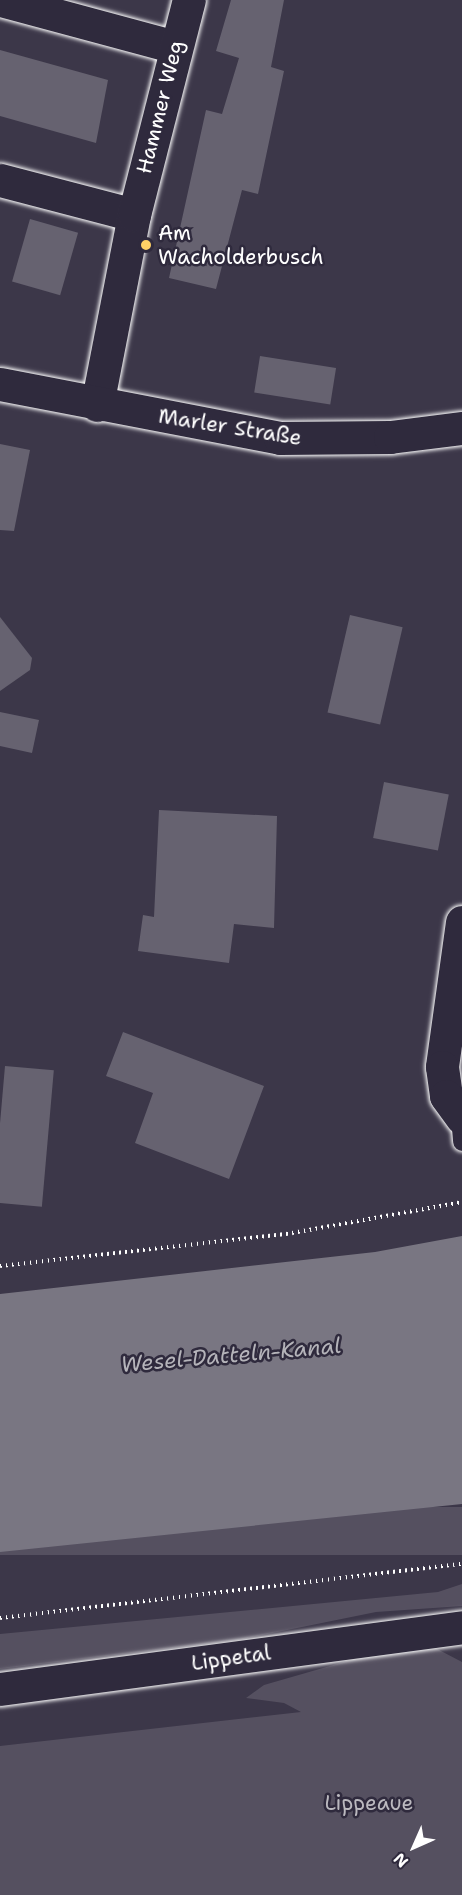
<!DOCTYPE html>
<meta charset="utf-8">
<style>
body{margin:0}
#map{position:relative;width:462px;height:1895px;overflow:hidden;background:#3c3749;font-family:"Shantell Sans",sans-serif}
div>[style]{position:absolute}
.green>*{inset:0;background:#555060;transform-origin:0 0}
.water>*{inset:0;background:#797682}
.building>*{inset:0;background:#666270;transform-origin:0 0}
.path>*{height:4px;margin-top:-2px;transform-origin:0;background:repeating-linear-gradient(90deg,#fff 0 1.5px,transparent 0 6px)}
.roads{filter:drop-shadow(0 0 2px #fff) drop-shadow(0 0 2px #fff)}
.service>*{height:18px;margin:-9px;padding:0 9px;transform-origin:9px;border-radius:9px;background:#2f2a3d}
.minor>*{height:33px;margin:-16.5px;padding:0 16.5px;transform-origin:16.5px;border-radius:16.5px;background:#2f2a3d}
.secondary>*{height:33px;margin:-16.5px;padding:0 16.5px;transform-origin:16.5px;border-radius:16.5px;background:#2f2a3d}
.dots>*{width:16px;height:16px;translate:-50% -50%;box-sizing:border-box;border:3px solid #2f2a3d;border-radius:50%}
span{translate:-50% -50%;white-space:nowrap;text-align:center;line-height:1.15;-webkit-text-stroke:5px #2f2a3d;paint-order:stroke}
.street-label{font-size:21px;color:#fff}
.poi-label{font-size:21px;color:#fff}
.left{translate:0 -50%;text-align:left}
.park-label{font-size:21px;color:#bbb9bf}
.water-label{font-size:22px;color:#b5b4ba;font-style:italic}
.north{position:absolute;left:384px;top:1817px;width:60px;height:60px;-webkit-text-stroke:4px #2f2a3d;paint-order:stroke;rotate:225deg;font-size:16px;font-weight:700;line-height:24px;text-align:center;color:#fff}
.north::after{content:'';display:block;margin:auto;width:21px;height:27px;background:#fff;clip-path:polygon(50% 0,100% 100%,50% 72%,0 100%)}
</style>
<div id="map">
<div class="green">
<i style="left:462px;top:1507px;width:48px;height:465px;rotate:90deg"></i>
<i style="clip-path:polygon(462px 1584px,462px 1606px,376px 1612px,238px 1640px,0 1669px,0 1634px,438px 1592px)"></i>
<i style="clip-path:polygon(420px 1640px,462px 1662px,462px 1895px,0 1895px,0 1746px,301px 1712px,284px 1703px,246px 1698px,264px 1685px)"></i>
</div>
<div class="water">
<i style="clip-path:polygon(462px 1236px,462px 1504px,0 1552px,0 1294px,375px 1252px)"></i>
</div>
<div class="building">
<i style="clip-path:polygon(231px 0,284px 0,271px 67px,284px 71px,258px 194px,242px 190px,216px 289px,169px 278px,206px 110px,222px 114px,239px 58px,216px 51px)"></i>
<i style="clip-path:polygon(0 50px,108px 80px,96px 143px,0 116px)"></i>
<i style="left:30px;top:219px;width:50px;height:65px;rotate:16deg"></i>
<i style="left:260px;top:356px;width:77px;height:37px;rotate:9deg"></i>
<i style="clip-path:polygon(0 444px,30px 450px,14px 531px,0 530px)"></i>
<i style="left:350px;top:615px;width:54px;height:100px;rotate:13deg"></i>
<i style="clip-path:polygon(0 617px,32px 658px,30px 670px,0 691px)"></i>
<i style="clip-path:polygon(0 712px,39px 720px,32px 753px,0 746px)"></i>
<i style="left:384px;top:782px;width:66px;height:57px;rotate:11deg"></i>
<i style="clip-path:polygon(159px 810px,277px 816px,274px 928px,234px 924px,229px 963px,138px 951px,143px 915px,154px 917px)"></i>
<i style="clip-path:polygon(123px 1032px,264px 1086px,229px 1179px,135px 1143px,153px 1093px,106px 1076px)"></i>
<i style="left:5px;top:1066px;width:49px;height:137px;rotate:5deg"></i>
</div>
<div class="path">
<i style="left:0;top:1266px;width:294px;rotate:-6.4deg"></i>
<i style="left:292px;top:1233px;width:173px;rotate:-10.3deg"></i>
<i style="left:0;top:1618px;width:465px;rotate:-6.7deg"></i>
</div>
<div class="roads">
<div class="service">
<i style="left:460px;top:1117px;width:25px;rotate:85deg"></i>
</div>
<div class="minor">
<i style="left:1px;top:0;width:180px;rotate:15.1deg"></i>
<i style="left:0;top:180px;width:138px;rotate:14.6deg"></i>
<i style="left:97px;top:405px;width:194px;rotate:-79deg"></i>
<i style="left:134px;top:215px;width:222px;rotate:-75.7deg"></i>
<i style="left:462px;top:922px;width:146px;rotate:97.9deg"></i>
<i style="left:442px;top:1067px;width:29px;rotate:82deg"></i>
<i style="left:446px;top:1096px;width:27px;rotate:54deg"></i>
<i style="left:0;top:1689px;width:466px;rotate:-7.6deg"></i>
</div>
<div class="secondary">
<i style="left:0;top:384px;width:285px;rotate:10.9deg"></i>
<i style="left:280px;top:438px;width:110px;rotate:-0.5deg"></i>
<i style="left:390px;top:437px;width:73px;rotate:-7.1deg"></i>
</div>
</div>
<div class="dots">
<i style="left:146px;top:245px;background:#ffd166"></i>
</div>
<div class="street-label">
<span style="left:160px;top:107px;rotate:-76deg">Hammer Weg</span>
<span style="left:230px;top:427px;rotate:9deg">Marler Straße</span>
<span style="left:231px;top:1658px;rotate:-8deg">Lippetal</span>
</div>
<div class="poi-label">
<span class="left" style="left:158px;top:245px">Am<br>Wacholderbusch</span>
</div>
<div class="park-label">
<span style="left:369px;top:1803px">Lippeaue</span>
</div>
<div class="water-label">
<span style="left:231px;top:1355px;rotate:-5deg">Wesel-Datteln-Kanal</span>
</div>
<div class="north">N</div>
</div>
